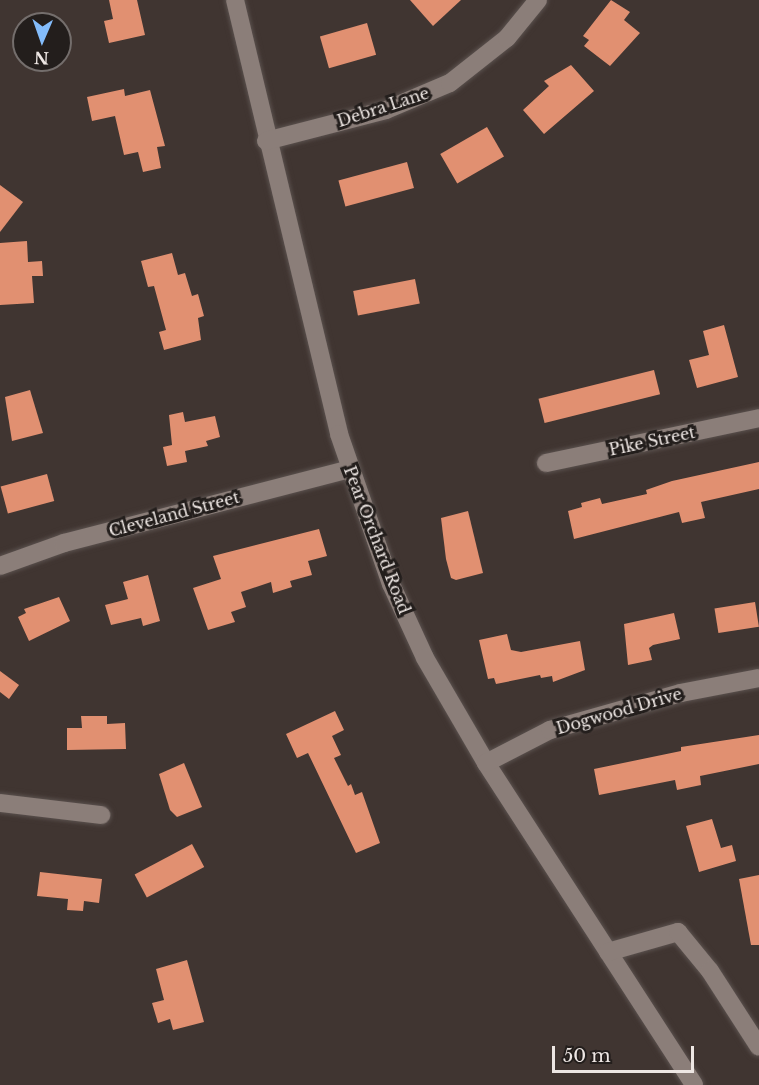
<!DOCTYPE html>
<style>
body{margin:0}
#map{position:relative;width:759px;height:1085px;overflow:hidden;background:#403531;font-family:"Libre Baskerville",serif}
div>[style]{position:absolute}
.building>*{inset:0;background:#e19071;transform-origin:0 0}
.roads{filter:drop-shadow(0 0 2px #5a514e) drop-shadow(0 0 2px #5a514e)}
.minor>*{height:18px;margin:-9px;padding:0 9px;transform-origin:9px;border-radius:9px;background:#8b7e79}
span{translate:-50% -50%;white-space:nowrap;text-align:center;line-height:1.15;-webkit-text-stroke:6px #231e1c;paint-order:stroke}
.street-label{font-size:16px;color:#ede6e3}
.north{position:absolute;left:12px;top:12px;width:60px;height:60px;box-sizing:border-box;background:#231e1c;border:2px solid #746e6c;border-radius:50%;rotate:182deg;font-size:16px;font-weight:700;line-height:24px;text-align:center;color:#ede6e3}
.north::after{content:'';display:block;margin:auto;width:21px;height:27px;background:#83bcfb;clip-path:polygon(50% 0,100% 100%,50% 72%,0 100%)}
.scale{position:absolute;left:552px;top:1046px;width:142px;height:27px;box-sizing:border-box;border:3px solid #ede6e3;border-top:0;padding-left:8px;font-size:18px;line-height:21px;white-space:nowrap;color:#ede6e3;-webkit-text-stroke:4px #231e1c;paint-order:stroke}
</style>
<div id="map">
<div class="building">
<i style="clip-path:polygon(109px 0,137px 0,145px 35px,109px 43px,104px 21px,113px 19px)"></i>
<i style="clip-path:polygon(410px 0,461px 0,433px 26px)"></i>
<i style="clip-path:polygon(611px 0,630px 12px,624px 20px,640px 33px,610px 66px,584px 46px,589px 40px,583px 36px)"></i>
<i style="left:367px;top:23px;width:33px;height:49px;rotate:74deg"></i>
<i style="clip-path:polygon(571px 65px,594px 91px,544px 134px,523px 110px,549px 86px,544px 81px)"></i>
<i style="clip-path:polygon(124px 89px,125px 96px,150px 90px,165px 146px,157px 147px,161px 168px,143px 172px,138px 152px,124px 155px,115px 116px,92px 121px,87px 97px)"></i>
<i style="left:487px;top:127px;width:34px;height:54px;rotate:60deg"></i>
<i style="left:407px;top:162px;width:27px;height:71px;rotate:75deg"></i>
<i style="clip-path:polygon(0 185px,23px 202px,0 232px)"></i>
<i style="clip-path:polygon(27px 241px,28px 262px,42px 261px,43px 276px,32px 276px,34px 303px,0 305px,0 243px)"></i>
<i style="clip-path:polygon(172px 253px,178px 275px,185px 273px,192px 296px,198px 294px,204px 316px,198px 318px,201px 340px,164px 350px,159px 332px,166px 330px,154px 286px,148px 287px,141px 261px)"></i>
<i style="left:415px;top:279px;width:25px;height:63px;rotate:79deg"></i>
<i style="clip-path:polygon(724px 325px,738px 377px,697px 388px,689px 360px,709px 355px,703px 331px)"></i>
<i style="left:654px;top:370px;width:25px;height:119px;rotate:76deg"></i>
<i style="clip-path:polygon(30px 390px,43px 433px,12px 441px,5px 397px)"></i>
<i style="clip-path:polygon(183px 412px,185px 422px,215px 416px,220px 437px,206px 441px,208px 446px,185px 451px,187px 462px,167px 466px,163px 447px,172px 445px,169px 415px)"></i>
<i style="clip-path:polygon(759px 462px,759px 489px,701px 502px,705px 518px,682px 523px,679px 512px,574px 539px,568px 511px,582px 507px,581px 503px,600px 498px,602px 504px,647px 494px,646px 490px,672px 481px)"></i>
<i style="left:47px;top:474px;width:28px;height:48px;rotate:75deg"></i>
<i style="clip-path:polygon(468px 511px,483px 573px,456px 580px,451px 578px,446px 559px,441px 518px)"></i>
<i style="clip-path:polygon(319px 529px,327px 556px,308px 561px,312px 575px,290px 581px,292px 587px,273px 593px,271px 582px,241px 592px,246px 607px,231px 612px,235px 622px,208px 630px,193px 588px,221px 579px,213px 556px)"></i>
<i style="clip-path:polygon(148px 575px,160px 621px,143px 626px,141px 618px,111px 625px,105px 605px,128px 599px,123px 582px)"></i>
<i style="clip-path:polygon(59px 597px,70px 621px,29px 641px,18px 617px,26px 613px,24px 609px)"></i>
<i style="left:755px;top:602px;width:25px;height:41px;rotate:81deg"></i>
<i style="clip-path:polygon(674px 613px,680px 639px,653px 645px,649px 648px,652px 660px,628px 665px,624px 624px)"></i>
<i style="clip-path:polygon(507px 634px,511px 650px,521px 652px,580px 641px,585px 670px,553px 682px,552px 676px,541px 678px,540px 675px,496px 684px,494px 678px,488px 679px,479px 640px)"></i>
<i style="clip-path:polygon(0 671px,19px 685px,9px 699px,0 692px)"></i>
<i style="clip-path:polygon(335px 711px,344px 730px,332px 736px,341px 755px,334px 758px,348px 786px,351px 784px,355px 795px,362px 792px,380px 843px,356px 853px,308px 753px,297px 758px,286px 734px)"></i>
<i style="clip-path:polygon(81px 716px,107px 716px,107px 724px,125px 723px,126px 749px,67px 750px,67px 728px,82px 728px)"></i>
<i style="clip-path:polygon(759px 735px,759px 764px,700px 776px,701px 785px,677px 790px,675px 780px,599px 795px,594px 769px,681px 751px,681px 747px)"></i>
<i style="clip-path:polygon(184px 763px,202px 807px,177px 817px,170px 810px,159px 774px)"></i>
<i style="clip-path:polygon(712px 819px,721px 848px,732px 845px,736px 861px,699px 872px,686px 826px)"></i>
<i style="left:192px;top:844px;width:26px;height:65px;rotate:62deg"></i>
<i style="clip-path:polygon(40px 872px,102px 879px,99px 903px,84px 901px,83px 911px,67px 910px,68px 899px,37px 896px)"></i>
<i style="clip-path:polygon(759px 875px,759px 945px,751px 945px,739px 879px)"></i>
<i style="clip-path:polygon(187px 960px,204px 1022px,173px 1030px,170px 1019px,158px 1023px,152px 1003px,164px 1000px,156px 969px)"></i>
</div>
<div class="roads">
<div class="minor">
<i style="left:235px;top:0;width:446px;rotate:76.5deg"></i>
<i style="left:339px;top:434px;width:159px;rotate:70.9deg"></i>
<i style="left:391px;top:584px;width:81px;rotate:65.3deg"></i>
<i style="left:425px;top:658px;width:121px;rotate:59.8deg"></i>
<i style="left:486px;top:763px;width:383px;rotate:57.1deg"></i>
<i style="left:266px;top:141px;width:124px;rotate:-14.5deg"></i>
<i style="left:386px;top:110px;width:69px;rotate:-22.9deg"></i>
<i style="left:450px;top:83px;width:73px;rotate:-38.3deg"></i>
<i style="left:507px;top:38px;width:49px;rotate:-50.8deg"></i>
<i style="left:546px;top:463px;width:218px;rotate:-11.9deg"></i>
<i style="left:0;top:566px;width:68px;rotate:-19.8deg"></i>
<i style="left:64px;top:543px;width:295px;rotate:-14.5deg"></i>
<i style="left:486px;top:763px;width:72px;rotate:-27.3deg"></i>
<i style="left:550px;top:730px;width:136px;rotate:-15.8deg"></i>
<i style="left:681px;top:693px;width:79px;rotate:-10.9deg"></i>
<i style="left:0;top:803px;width:102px;rotate:6.8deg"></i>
<i style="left:608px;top:952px;width:73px;rotate:-15.9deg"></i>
<i style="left:678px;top:932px;width:50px;rotate:50.6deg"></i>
<i style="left:710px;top:971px;width:90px;rotate:57.2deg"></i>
</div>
</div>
<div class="street-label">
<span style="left:383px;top:107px;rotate:-18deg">Debra Lane</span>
<span style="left:652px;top:441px;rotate:-12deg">Pike Street</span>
<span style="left:174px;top:514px;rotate:-15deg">Cleveland Street</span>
<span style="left:377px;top:540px;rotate:69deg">Pear Orchard Road</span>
<span style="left:619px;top:711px;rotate:-16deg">Dogwood Drive</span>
</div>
<div class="north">N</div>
<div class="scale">50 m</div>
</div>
